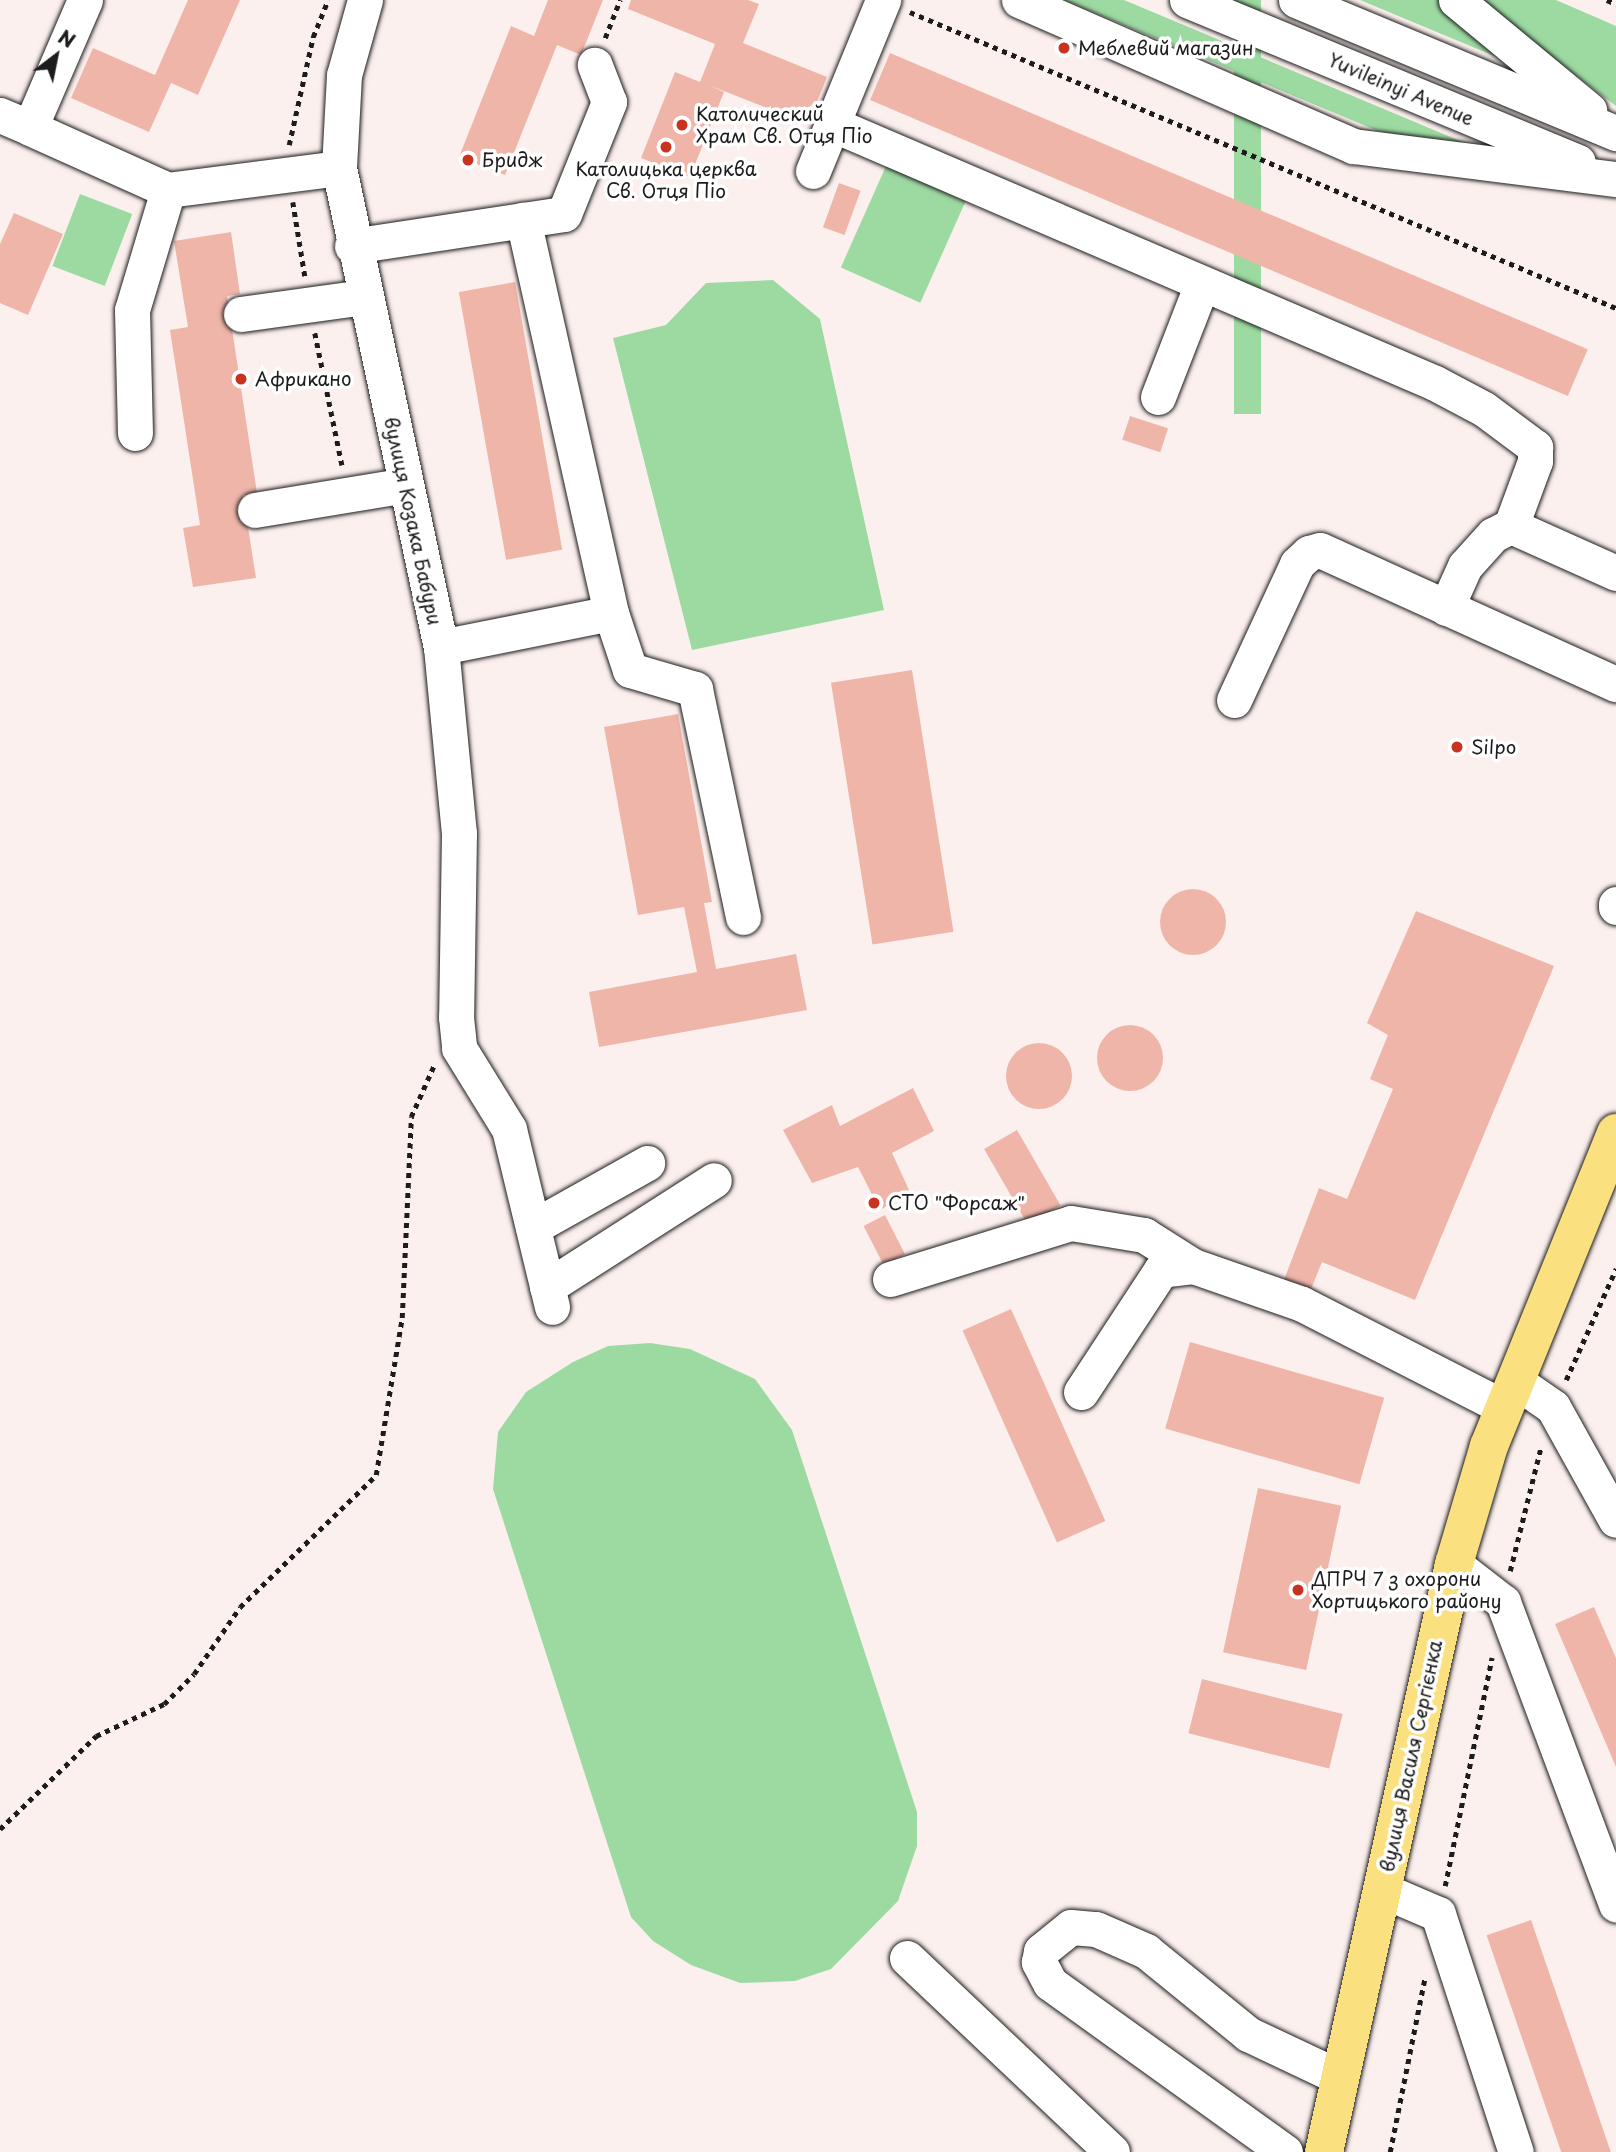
<!DOCTYPE html>
<meta charset="utf-8">
<style>
body{margin:0}
#map{position:relative;width:1616px;height:2152px;overflow:hidden;background:#fcf0ee;font-family:"Playpen Sans",sans-serif}
div>[style]{position:absolute}
.green>*{inset:0;background:#9ddaa2;transform-origin:0 0}
.building>*{inset:0;background:#efb5a9;transform-origin:0 0}
.round{border-radius:50%}
.path>*{height:4.5px;margin-top:-2.25px;transform-origin:0;background:repeating-linear-gradient(90deg,#1c1c1c 0 5px,transparent 0 10px)}
.roads{filter:drop-shadow(0 0 2px #1c1c1c) drop-shadow(0 0 2px #1c1c1c)}
.minor>*{height:35px;margin:-17.5px;padding:0 17.5px;transform-origin:17.5px;border-radius:17.5px;background:#fff}
.major>*{height:38px;margin:-19px;padding:0 19px;transform-origin:19px;border-radius:19px;background:#fbe080}
.dots>*{width:19px;height:19px;translate:-50% -50%;box-sizing:border-box;border:4px solid #fff;border-radius:50%}
span{translate:-50% -50%;white-space:nowrap;text-align:center;line-height:1.15;-webkit-text-stroke:7px #fff;paint-order:stroke}
.poi-label{font-size:19px;color:#1c1c1c}
.left{translate:0 -50%;text-align:left}
.street-label{font-size:19px;color:#1c1c1c}
.north{position:absolute;left:21px;top:21px;width:70px;height:70px;-webkit-text-stroke:5px #fff;paint-order:stroke;rotate:32deg;font-size:19px;font-weight:700;line-height:28px;text-align:center;color:#1c1c1c}
.north::after{content:'';display:block;margin:auto;width:24px;height:32px;background:#1c1c1c;clip-path:polygon(50% 0,100% 100%,50% 72%,0 100%)}
</style>
<div id="map">
<div class="green">
<i style="clip-path:polygon(1064px 0,1124px 0,1484px 151px,1378px 131px)"></i>
<i style="left:1234px;top:0;width:27px;height:414px"></i>
<i style="clip-path:polygon(1360px 0,1441px 0,1523px 68px)"></i>
<i style="clip-path:polygon(1476px 0,1556px 0,1616px 26px,1616px 106px)"></i>
<i style="left:886px;top:166px;width:87px;height:111px;rotate:24deg"></i>
<i style="left:80px;top:194px;width:56px;height:77px;rotate:21deg"></i>
<i style="clip-path:polygon(773px 280px,820px 319px,884px 610px,692px 650px,613px 338px,666px 325px,706px 283px)"></i>
<i style="clip-path:polygon(650px 1343px,690px 1349px,755px 1379px,792px 1430px,917px 1812px,917px 1846px,898px 1901px,831px 1969px,795px 1981px,740px 1983px,691px 1965px,653px 1941px,631px 1917px,493px 1489px,498px 1432px,526px 1392px,573px 1362px,608px 1346px)"></i>
</div>
<div class="building">
<i style="clip-path:polygon(188px 0,240px 0,198px 95px,171px 83px,149px 132px,71px 98px,93px 48px,155px 75px)"></i>
<i style="clip-path:polygon(548px 0,603px 0,581px 55px,557px 45px,505px 175px,459px 157px,511px 26px,534px 36px)"></i>
<i style="clip-path:polygon(631px 0,748px 0,759px 4px,743px 43px,827px 77px,808px 124px,711px 86px,724px 92px,690px 177px,641px 158px,675px 72px,700px 82px,715px 44px,628px 9px)"></i>
<i style="left:890px;top:53px;width:758px;height:51px;rotate:23deg"></i>
<i style="left:839px;top:183px;width:23px;height:47px;rotate:20deg"></i>
<i style="clip-path:polygon(14px 213px,63px 234px,28px 315px,0 303px,0 244px)"></i>
<i style="clip-path:polygon(231px 232px,240px 294px,227px 296px,257px 493px,243px 495px,256px 578px,193px 587px,183px 528px,200px 525px,170px 330px,188px 327px,174px 241px)"></i>
<i style="left:515px;top:282px;width:272px;height:57px;rotate:80deg"></i>
<i style="left:1130px;top:416px;width:40px;height:25px;rotate:18deg"></i>
<i style="left:912px;top:670px;width:265px;height:82px;rotate:81deg"></i>
<i style="clip-path:polygon(678px 714px,712px 902px,704px 903px,716px 969px,796px 954px,807px 1010px,599px 1047px,589px 992px,697px 972px,684px 907px,638px 915px,604px 727px)"></i>
<i class="round" style="left:1160px;top:889px;width:66px;height:66px"></i>
<i style="clip-path:polygon(1416px 911px,1554px 966px,1415px 1300px,1322px 1262px,1311px 1289px,1284px 1280px,1319px 1188px,1347px 1199px,1393px 1089px,1370px 1079px,1388px 1035px,1367px 1023px)"></i>
<i class="round" style="left:1097px;top:1025px;width:66px;height:66px"></i>
<i class="round" style="left:1006px;top:1043px;width:66px;height:66px"></i>
<i style="clip-path:polygon(913px 1088px,934px 1131px,892px 1153px,910px 1192px,880px 1210px,858px 1167px,812px 1183px,783px 1130px,832px 1105px,840px 1126px)"></i>
<i style="left:1017px;top:1130px;width:87px;height:38px;rotate:60deg"></i>
<i style="left:885px;top:1215px;width:44px;height:24px;rotate:63deg"></i>
<i style="left:1011px;top:1309px;width:232px;height:53px;rotate:66deg"></i>
<i style="left:1190px;top:1342px;width:202px;height:90px;rotate:16deg"></i>
<i style="left:1258px;top:1488px;width:85px;height:168px;rotate:12deg"></i>
<i style="clip-path:polygon(1594px 1607px,1616px 1658px,1616px 1767px,1555px 1624px)"></i>
<i style="left:1202px;top:1679px;width:145px;height:56px;rotate:14deg"></i>
<i style="left:1531px;top:1920px;width:245px;height:47px;rotate:71deg"></i>
</div>
<div class="path">
<i style="left:1607px;top:0;width:10px;rotate:24deg"></i>
<i style="left:910px;top:12px;width:766px;rotate:22.75deg"></i>
<i style="left:605px;top:38px;width:41px;rotate:-68.5deg"></i>
<i style="left:289px;top:145px;width:111px;rotate:-77.5deg"></i>
<i style="left:313px;top:37px;width:40px;rotate:-68deg"></i>
<i style="left:293px;top:202px;width:75px;rotate:80.8deg"></i>
<i style="left:315px;top:333px;width:135px;rotate:78.4deg"></i>
<i style="left:1566px;top:1380px;width:122px;rotate:-65.8deg"></i>
<i style="left:1510px;top:1571px;width:128px;rotate:-76deg"></i>
<i style="left:0;top:1829px;width:134px;rotate:-44.1deg"></i>
<i style="left:96px;top:1736px;width:75px;rotate:-25.2deg"></i>
<i style="left:164px;top:1704px;width:42px;rotate:-45deg"></i>
<i style="left:194px;top:1674px;width:81px;rotate:-55.5deg"></i>
<i style="left:240px;top:1607px;width:190px;rotate:-44.1deg"></i>
<i style="left:376px;top:1475px;width:159px;rotate:-80.6deg"></i>
<i style="left:402px;top:1318px;width:201px;rotate:-87.4deg"></i>
<i style="left:411px;top:1117px;width:59px;rotate:-66deg"></i>
<i style="left:1445px;top:1886px;width:233px;rotate:-78.4deg"></i>
<i style="left:1390px;top:2152px;width:178px;rotate:-78.7deg"></i>
</div>
<div class="roads">
<div class="minor">
<i style="left:85px;top:0;width:139px;rotate:113.3deg"></i>
<i style="left:30px;top:128px;width:151px;rotate:24.2deg"></i>
<i style="left:168px;top:190px;width:172px;rotate:-7.3deg"></i>
<i style="left:365px;top:0;width:78px;rotate:105.6deg"></i>
<i style="left:344px;top:75px;width:93px;rotate:93.1deg"></i>
<i style="left:339px;top:168px;width:490px;rotate:78deg"></i>
<i style="left:441px;top:647px;width:187px;rotate:84.5deg"></i>
<i style="left:459px;top:833px;width:184px;rotate:90.9deg"></i>
<i style="left:456px;top:1017px;width:31px;rotate:84deg"></i>
<i style="left:459px;top:1048px;width:95px;rotate:58.3deg"></i>
<i style="left:509px;top:1129px;width:183px;rotate:76.4deg"></i>
<i style="left:1019px;top:0;width:365px;rotate:23.6deg"></i>
<i style="left:1353px;top:146px;width:265px;rotate:7.2deg"></i>
<i style="left:1187px;top:0;width:423px;rotate:22.5deg"></i>
<i style="left:1296px;top:0;width:347px;rotate:22.6deg"></i>
<i style="left:1456px;top:0;width:173px;rotate:39.6deg"></i>
<i style="left:0;top:115px;width:33px;rotate:23deg"></i>
<i style="left:832px;top:124px;width:656px;rotate:23.24deg"></i>
<i style="left:1435px;top:383px;width:55px;rotate:28deg"></i>
<i style="left:1484px;top:409px;width:64px;rotate:36.7deg"></i>
<i style="left:1535px;top:447px;width:14px;rotate:90deg"></i>
<i style="left:1535px;top:461px;width:69px;rotate:110.3deg"></i>
<i style="left:1511px;top:526px;width:115px;rotate:24.1deg"></i>
<i style="left:813px;top:171px;width:185px;rotate:-67.7deg"></i>
<i style="left:352px;top:246px;width:214px;rotate:-8.6deg"></i>
<i style="left:564px;top:214px;width:121px;rotate:-68.1deg"></i>
<i style="left:609px;top:102px;width:40px;rotate:-111deg"></i>
<i style="left:241px;top:314px;width:124px;rotate:-7.9deg"></i>
<i style="left:1158px;top:397px;width:119px;rotate:-68.8deg"></i>
<i style="left:135px;top:433px;width:123px;rotate:-91.4deg"></i>
<i style="left:132px;top:310px;width:125px;rotate:-73.3deg"></i>
<i style="left:255px;top:510px;width:153px;rotate:-9.4deg"></i>
<i style="left:1446px;top:608px;width:46px;rotate:-65.7deg"></i>
<i style="left:1465px;top:566px;width:42px;rotate:-47.9deg"></i>
<i style="left:1493px;top:535px;width:20px;rotate:-27deg"></i>
<i style="left:611px;top:613px;width:60px;rotate:71.6deg"></i>
<i style="left:630px;top:670px;width:68px;rotate:16.3deg"></i>
<i style="left:695px;top:689px;width:233px;rotate:78.1deg"></i>
<i style="left:441px;top:647px;width:173px;rotate:-11.3deg"></i>
<i style="left:611px;top:613px;width:403px;rotate:-102.6deg"></i>
<i style="left:1234px;top:700px;width:150px;rotate:-65.1deg"></i>
<i style="left:1297px;top:564px;width:16px;rotate:-43deg"></i>
<i style="left:1309px;top:553px;width:11px;rotate:-15deg"></i>
<i style="left:1320px;top:550px;width:325px;rotate:24.4deg"></i>
<i style="left:1616px;top:904px;width:3px;rotate:90deg"></i>
<i style="left:533px;top:1227px;width:131px;rotate:-29.3deg"></i>
<i style="left:890px;top:1279px;width:189px;rotate:-17.2deg"></i>
<i style="left:1071px;top:1223px;width:74px;rotate:9.3deg"></i>
<i style="left:1144px;top:1235px;width:58px;rotate:32.3deg"></i>
<i style="left:547px;top:1287px;width:198px;rotate:-32.6deg"></i>
<i style="left:1517px;top:1382px;width:44px;rotate:34.8deg"></i>
<i style="left:1553px;top:1407px;width:129px;rotate:60.9deg"></i>
<i style="left:1081px;top:1392px;width:146px;rotate:-56.7deg"></i>
<i style="left:1161px;top:1270px;width:32px;rotate:-7deg"></i>
<i style="left:1193px;top:1266px;width:115px;rotate:19.2deg"></i>
<i style="left:1302px;top:1304px;width:228px;rotate:27.1deg"></i>
<i style="left:1454px;top:1564px;width:62px;rotate:37.8deg"></i>
<i style="left:1503px;top:1602px;width:323px;rotate:69.5deg"></i>
<i style="left:1382px;top:1890px;width:61px;rotate:23.2deg"></i>
<i style="left:1438px;top:1914px;width:250px;rotate:71.9deg"></i>
<i style="left:907px;top:1958px;width:282px;rotate:43.4deg"></i>
<i style="left:1285px;top:2152px;width:289px;rotate:-144.3deg"></i>
<i style="left:1050px;top:1983px;width:24px;rotate:-118deg"></i>
<i style="left:1039px;top:1962px;width:11px;rotate:-80deg"></i>
<i style="left:1041px;top:1951px;width:38px;rotate:-39deg"></i>
<i style="left:1071px;top:1927px;width:25px;rotate:5deg"></i>
<i style="left:1096px;top:1929px;width:55px;rotate:23.7deg"></i>
<i style="left:1146px;top:1951px;width:132px;rotate:39.1deg"></i>
<i style="left:1248px;top:2034px;width:101px;rotate:25.3deg"></i>
</div>
<div class="major">
<i style="left:1324px;top:2152px;width:602px;rotate:-77.53deg"></i>
<i style="left:1454px;top:1564px;width:123px;rotate:-73.5deg"></i>
<i style="left:1489px;top:1446px;width:338px;rotate:-67.9deg"></i>
</div>
</div>
<div class="dots">
<i style="left:1064px;top:48px;background:#c8321e"></i>
<i style="left:682px;top:125px;background:#c8321e"></i>
<i style="left:666px;top:147px;background:#c8321e"></i>
<i style="left:468px;top:160px;background:#c8321e"></i>
<i style="left:241px;top:379px;background:#c8321e"></i>
<i style="left:1457px;top:747px;background:#c8321e"></i>
<i style="left:874px;top:1203px;background:#c8321e"></i>
<i style="left:1298px;top:1590px;background:#c8321e"></i>
</div>
<div class="poi-label">
<span class="left" style="left:1078px;top:48px">Меблевий магазин</span>
<span class="left" style="left:696px;top:125px">Католический<br>Храм Св. Отця Піо</span>
<span class="left" style="left:482px;top:160px">Бридж</span>
<span style="left:666px;top:180px">Католицька церква<br>Св. Отця Піо</span>
<span class="left" style="left:255px;top:379px">Африкано</span>
<span class="left" style="left:1471px;top:747px">Silpo</span>
<span class="left" style="left:888px;top:1203px">СТО "Форсаж"</span>
<span class="left" style="left:1312px;top:1590px">ДПРЧ 7 з охорони<br>Хортицького району</span>
</div>
<div class="street-label">
<span style="left:1401px;top:89px;rotate:23deg">Yuvileinyi Avenue</span>
<span style="left:413px;top:521px;rotate:78deg">вулиця Козака Бабури</span>
<span style="left:1411px;top:1756px;rotate:-78deg">вулиця Василя Сергієнка</span>
</div>
<div class="north">N</div>
</div>
